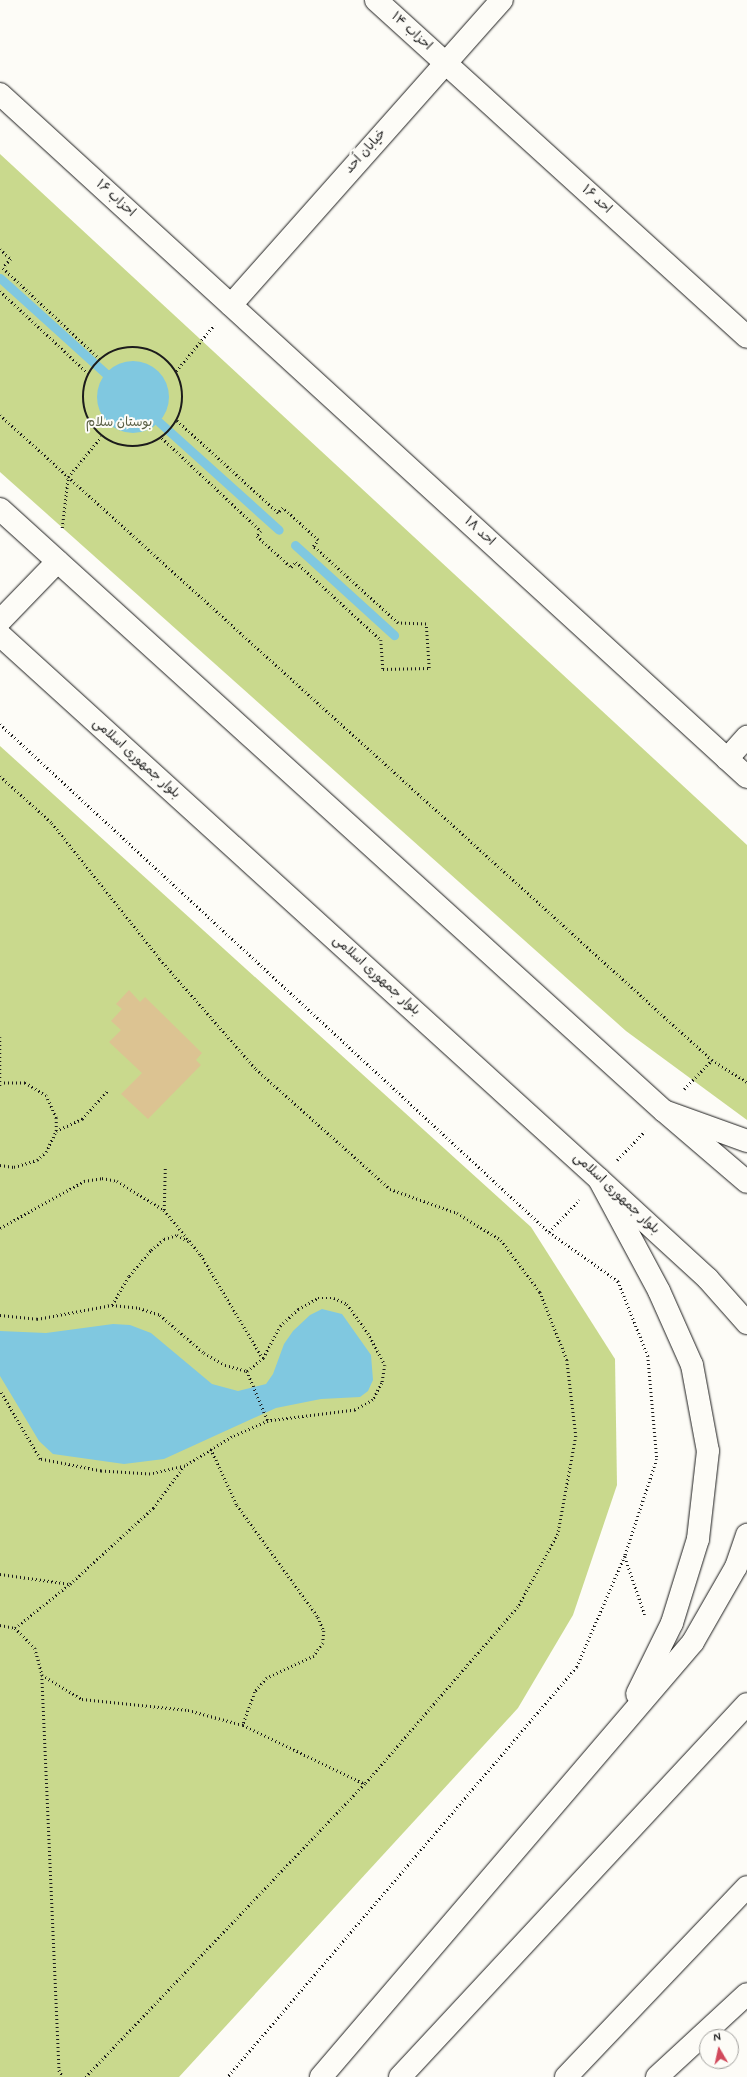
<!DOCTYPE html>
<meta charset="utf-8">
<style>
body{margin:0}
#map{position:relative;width:747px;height:2077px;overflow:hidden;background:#fdfcf7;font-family:Mynerve,"Playpen Sans Arabic",sans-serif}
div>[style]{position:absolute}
.green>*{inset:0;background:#c9d98d}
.water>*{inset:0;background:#80c8e0}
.round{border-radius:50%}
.stream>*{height:9px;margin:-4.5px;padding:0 4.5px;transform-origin:4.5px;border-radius:4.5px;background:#80c8e0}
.building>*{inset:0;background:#dcc392}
.path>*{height:2.5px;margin-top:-1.25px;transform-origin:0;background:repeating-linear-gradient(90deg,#1c1c1c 0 1px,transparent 0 4px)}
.path>.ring{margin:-1.25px;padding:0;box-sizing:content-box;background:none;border:2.5px solid #1c1c1c;border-radius:50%}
.roads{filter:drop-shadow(0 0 1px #1c1c1c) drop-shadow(0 0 1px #1c1c1c)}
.minor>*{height:22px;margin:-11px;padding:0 11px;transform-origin:11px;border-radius:11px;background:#fdfcf7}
.major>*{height:22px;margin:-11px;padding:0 11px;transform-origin:11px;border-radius:11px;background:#fdfcf7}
.highway>*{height:22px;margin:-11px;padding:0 11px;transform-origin:11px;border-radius:11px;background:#fdfcf7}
span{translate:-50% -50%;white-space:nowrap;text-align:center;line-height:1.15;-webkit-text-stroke:4px #fdfcf7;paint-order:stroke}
.street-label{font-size:13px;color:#1c1c1c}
.park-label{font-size:13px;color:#595e44}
.north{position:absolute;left:699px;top:2029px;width:40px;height:40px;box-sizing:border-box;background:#fdfcf7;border:1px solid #a3a29f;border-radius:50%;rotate:351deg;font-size:11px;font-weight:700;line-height:16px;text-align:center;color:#1c1c1c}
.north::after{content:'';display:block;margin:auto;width:14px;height:18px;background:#d1495b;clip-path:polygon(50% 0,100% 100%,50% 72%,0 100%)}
</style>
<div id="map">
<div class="green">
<i style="clip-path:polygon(0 154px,747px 845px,747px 1120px,626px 1031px,0 472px)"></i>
<i style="clip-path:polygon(0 746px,531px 1227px,615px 1359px,617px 1485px,573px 1615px,518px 1708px,179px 2077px,0 2077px)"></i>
</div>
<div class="water">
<i class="round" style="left:97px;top:361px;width:72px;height:72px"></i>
<i style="clip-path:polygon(322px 1309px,342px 1314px,371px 1355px,373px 1380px,368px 1391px,360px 1397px,321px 1399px,276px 1408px,164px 1459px,124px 1464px,53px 1454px,39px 1441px,0 1376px,0 1331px,46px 1333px,113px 1324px,130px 1325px,151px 1333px,212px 1384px,238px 1391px,266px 1384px,273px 1374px,284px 1344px,293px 1331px,310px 1315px)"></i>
</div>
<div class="stream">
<i style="left:0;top:278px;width:142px;rotate:42.1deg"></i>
<i style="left:159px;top:422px;width:161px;rotate:42deg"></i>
<i style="left:295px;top:545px;width:134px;rotate:42.3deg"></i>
</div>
<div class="building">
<i style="clip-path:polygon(129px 990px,140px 1002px,145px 997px,202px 1053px,196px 1060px,201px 1065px,148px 1119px,121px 1094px,142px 1073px,109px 1042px,121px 1030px,111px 1021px,122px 1009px,116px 1004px)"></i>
</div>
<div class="path">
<i style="left:0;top:249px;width:15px;rotate:42deg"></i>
<i style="left:11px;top:259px;width:12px;rotate:132deg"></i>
<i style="left:3px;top:268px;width:133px;rotate:43.2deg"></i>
<i style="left:0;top:291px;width:120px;rotate:43deg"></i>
<i class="ring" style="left:83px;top:347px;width:97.5px;height:97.5px"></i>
<i style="left:176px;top:371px;width:60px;rotate:-50.4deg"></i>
<i style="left:0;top:415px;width:961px;rotate:42.17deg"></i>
<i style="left:712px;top:1060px;width:41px;rotate:32.2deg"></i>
<i style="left:162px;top:438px;width:136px;rotate:43.2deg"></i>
<i style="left:261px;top:531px;width:6px;rotate:129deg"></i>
<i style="left:257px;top:536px;width:46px;rotate:42.4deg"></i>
<i style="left:291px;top:567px;width:7px;rotate:-45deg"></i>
<i style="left:296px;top:562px;width:115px;rotate:42.5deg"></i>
<i style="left:381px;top:640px;width:29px;rotate:86deg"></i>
<i style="left:383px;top:669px;width:46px;rotate:-1.2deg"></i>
<i style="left:429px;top:668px;width:44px;rotate:-93.9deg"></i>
<i style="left:426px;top:624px;width:28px;rotate:-178deg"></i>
<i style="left:398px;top:623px;width:115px;rotate:-137.8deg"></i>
<i style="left:313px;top:546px;width:8px;rotate:-50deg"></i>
<i style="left:318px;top:540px;width:47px;rotate:-137.6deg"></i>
<i style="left:283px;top:508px;width:7px;rotate:135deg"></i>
<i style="left:278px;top:513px;width:137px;rotate:-137.7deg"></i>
<i style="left:62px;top:528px;width:51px;rotate:-83.3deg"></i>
<i style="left:68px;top:477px;width:52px;rotate:-50.5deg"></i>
<i style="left:0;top:724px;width:748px;rotate:42.78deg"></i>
<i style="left:549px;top:1232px;width:85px;rotate:35.4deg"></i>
<i style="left:618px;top:1281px;width:81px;rotate:68.2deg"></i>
<i style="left:648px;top:1356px;width:103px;rotate:85deg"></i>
<i style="left:657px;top:1459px;width:102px;rotate:108.3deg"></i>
<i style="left:625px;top:1556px;width:121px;rotate:113.4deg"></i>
<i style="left:577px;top:1667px;width:538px;rotate:130.41deg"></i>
<i style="left:0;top:776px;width:70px;rotate:42.1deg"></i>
<i style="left:52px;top:823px;width:174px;rotate:51.5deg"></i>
<i style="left:160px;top:959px;width:146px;rotate:48.9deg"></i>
<i style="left:256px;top:1069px;width:180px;rotate:41.8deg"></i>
<i style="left:390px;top:1189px;width:71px;rotate:19.7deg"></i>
<i style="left:457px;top:1213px;width:52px;rotate:31.5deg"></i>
<i style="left:501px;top:1240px;width:65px;rotate:53.1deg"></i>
<i style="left:540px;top:1292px;width:73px;rotate:68.3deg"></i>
<i style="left:567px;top:1360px;width:77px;rotate:83.2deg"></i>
<i style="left:576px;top:1436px;width:100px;rotate:100.4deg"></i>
<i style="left:558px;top:1534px;width:83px;rotate:118.7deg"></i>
<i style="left:518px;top:1607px;width:234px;rotate:130.8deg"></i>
<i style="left:365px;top:1784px;width:405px;rotate:133.6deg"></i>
<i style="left:0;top:1037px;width:51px;rotate:90deg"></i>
<i style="left:684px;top:1089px;width:40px;rotate:-46deg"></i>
<i style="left:56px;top:1131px;width:29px;rotate:-25deg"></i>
<i style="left:82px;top:1119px;width:38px;rotate:-48deg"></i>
<i style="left:617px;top:1160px;width:40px;rotate:-46deg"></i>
<i style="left:0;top:1165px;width:14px;rotate:8deg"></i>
<i style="left:14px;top:1167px;width:24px;rotate:-17deg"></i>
<i style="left:37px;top:1160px;width:12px;rotate:-42deg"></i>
<i style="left:46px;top:1152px;width:23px;rotate:-65deg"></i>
<i style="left:56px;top:1131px;width:13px;rotate:-90deg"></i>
<i style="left:56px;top:1118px;width:24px;rotate:-114deg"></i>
<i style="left:46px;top:1096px;width:25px;rotate:-148deg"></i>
<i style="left:25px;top:1083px;width:24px;rotate:180deg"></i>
<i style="left:164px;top:1210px;width:42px;rotate:-88.6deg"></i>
<i style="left:0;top:1228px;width:96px;rotate:-29.2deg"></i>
<i style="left:84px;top:1181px;width:18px;rotate:-9deg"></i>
<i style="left:102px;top:1178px;width:15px;rotate:11deg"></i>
<i style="left:117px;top:1181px;width:55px;rotate:31.7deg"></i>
<i style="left:164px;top:1210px;width:58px;rotate:50.6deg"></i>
<i style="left:201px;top:1255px;width:119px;rotate:59.1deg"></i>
<i style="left:549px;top:1232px;width:44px;rotate:-46.8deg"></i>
<i style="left:112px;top:1305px;width:34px;rotate:-60deg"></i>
<i style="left:129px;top:1276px;width:34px;rotate:-50deg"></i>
<i style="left:151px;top:1250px;width:17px;rotate:-40deg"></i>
<i style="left:164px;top:1239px;width:14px;rotate:-17deg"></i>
<i style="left:177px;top:1235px;width:13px;rotate:29deg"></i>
<i style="left:0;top:1315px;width:37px;rotate:6deg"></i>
<i style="left:37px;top:1319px;width:76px;rotate:-10.6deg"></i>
<i style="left:112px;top:1305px;width:27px;rotate:6deg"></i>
<i style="left:139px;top:1308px;width:22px;rotate:18deg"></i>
<i style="left:160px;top:1315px;width:58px;rotate:40.8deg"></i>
<i style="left:204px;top:1353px;width:24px;rotate:30deg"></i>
<i style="left:225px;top:1365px;width:23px;rotate:15deg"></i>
<i style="left:247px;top:1371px;width:21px;rotate:-39deg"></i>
<i style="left:263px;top:1358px;width:36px;rotate:-62deg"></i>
<i style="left:280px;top:1326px;width:25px;rotate:-43deg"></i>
<i style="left:298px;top:1309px;width:23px;rotate:-29deg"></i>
<i style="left:318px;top:1298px;width:16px"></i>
<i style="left:334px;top:1298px;width:14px;rotate:25deg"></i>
<i style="left:347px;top:1304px;width:36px;rotate:54deg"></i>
<i style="left:368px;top:1333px;width:36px;rotate:62deg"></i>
<i style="left:385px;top:1365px;width:18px;rotate:99deg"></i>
<i style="left:382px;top:1383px;width:19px;rotate:118deg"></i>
<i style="left:373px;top:1400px;width:21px;rotate:151deg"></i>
<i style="left:355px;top:1410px;width:88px;rotate:172.8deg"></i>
<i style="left:268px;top:1421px;width:39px;rotate:156deg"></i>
<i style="left:232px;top:1437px;width:55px;rotate:148.3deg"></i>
<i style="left:185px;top:1466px;width:36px;rotate:167deg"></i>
<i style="left:150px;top:1474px;width:49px;rotate:-176.5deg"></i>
<i style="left:101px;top:1471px;width:62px;rotate:-168.9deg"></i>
<i style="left:40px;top:1459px;width:79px;rotate:-120.5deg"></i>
<i style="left:247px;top:1371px;width:54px;rotate:67.2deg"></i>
<i style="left:211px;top:1449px;width:62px;rotate:65.1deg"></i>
<i style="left:237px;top:1505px;width:138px;rotate:54.1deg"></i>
<i style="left:318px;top:1617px;width:15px;rotate:67deg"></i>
<i style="left:324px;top:1631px;width:12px;rotate:95deg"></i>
<i style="left:323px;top:1643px;width:16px;rotate:125deg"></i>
<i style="left:314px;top:1656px;width:52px;rotate:154.9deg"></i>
<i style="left:267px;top:1678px;width:18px;rotate:131deg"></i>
<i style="left:255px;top:1692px;width:35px;rotate:110deg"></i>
<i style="left:625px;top:1557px;width:61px;rotate:71deg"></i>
<i style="left:0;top:1574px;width:71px;rotate:8.1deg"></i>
<i style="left:0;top:1625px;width:15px;rotate:11deg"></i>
<i style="left:15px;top:1628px;width:28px;rotate:45deg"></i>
<i style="left:35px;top:1648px;width:28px;rotate:75deg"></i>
<i style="left:42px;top:1675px;width:395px;rotate:87.5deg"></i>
<i style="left:59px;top:2070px;width:8px;rotate:60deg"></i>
<i style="left:15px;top:1628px;width:70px;rotate:-38.7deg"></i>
<i style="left:70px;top:1584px;width:113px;rotate:-42.5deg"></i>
<i style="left:153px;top:1508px;width:52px;rotate:-53.6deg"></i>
<i style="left:42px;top:1675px;width:47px;rotate:31deg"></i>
<i style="left:82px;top:1699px;width:107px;rotate:5.9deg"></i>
<i style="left:188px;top:1710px;width:57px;rotate:15.3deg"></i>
<i style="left:243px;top:1725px;width:136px;rotate:25.8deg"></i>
</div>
<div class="roads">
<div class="minor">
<i style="left:376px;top:0;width:501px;rotate:42.25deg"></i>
<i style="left:0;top:94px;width:1012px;rotate:42.44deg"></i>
<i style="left:231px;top:305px;width:408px;rotate:-48.4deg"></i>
<i style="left:727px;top:759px;width:30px;rotate:-48deg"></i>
</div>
<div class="major">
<i style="left:0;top:509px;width:896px;rotate:42.2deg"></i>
<i style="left:664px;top:1111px;width:109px;rotate:40.5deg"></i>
<i style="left:0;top:621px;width:83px;rotate:-46deg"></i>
<i style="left:0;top:635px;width:809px;rotate:42.25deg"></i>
<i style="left:599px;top:1179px;width:148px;rotate:42.5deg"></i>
<i style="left:708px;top:1279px;width:59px;rotate:48.4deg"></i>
</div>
<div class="highway">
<i style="left:664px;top:1111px;width:88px;rotate:19.9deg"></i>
<i style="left:599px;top:1179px;width:127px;rotate:61.8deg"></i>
<i style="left:659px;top:1291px;width:81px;rotate:66deg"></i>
<i style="left:692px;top:1365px;width:87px;rotate:79.5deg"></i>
<i style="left:708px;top:1451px;width:89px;rotate:96.5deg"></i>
<i style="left:698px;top:1539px;width:88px;rotate:107.2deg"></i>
<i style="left:672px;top:1623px;width:79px;rotate:116.2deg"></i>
<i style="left:321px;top:2077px;width:572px;rotate:-49.46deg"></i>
<i style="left:693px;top:1642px;width:86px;rotate:-60.2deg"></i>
<i style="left:736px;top:1567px;width:34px;rotate:-71deg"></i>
<i style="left:400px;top:2077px;width:509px;rotate:-47.07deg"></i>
<i style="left:566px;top:2077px;width:262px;rotate:-46.4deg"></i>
<i style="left:657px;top:2077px;width:122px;rotate:-42.7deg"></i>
</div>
</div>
<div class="street-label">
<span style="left:411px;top:32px;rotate:42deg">احزاب ۱۴</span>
<span style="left:366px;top:152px;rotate:-48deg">خیابان اُحد</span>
<span style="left:115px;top:199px;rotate:42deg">احزاب ۱۶</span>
<span style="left:596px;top:200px;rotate:42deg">احد ۱۶</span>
<span style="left:479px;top:532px;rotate:42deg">احد ۱۸</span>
<span style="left:136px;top:759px;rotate:42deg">بلوار جمهوری اسلامی</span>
<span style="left:376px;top:976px;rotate:42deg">بلوار جمهوری اسلامی</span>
<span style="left:616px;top:1194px;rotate:43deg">بلوار جمهوری اسلامی</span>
</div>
<div class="park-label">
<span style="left:119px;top:423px">بوستان سلام</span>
</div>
<div class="north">N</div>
</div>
